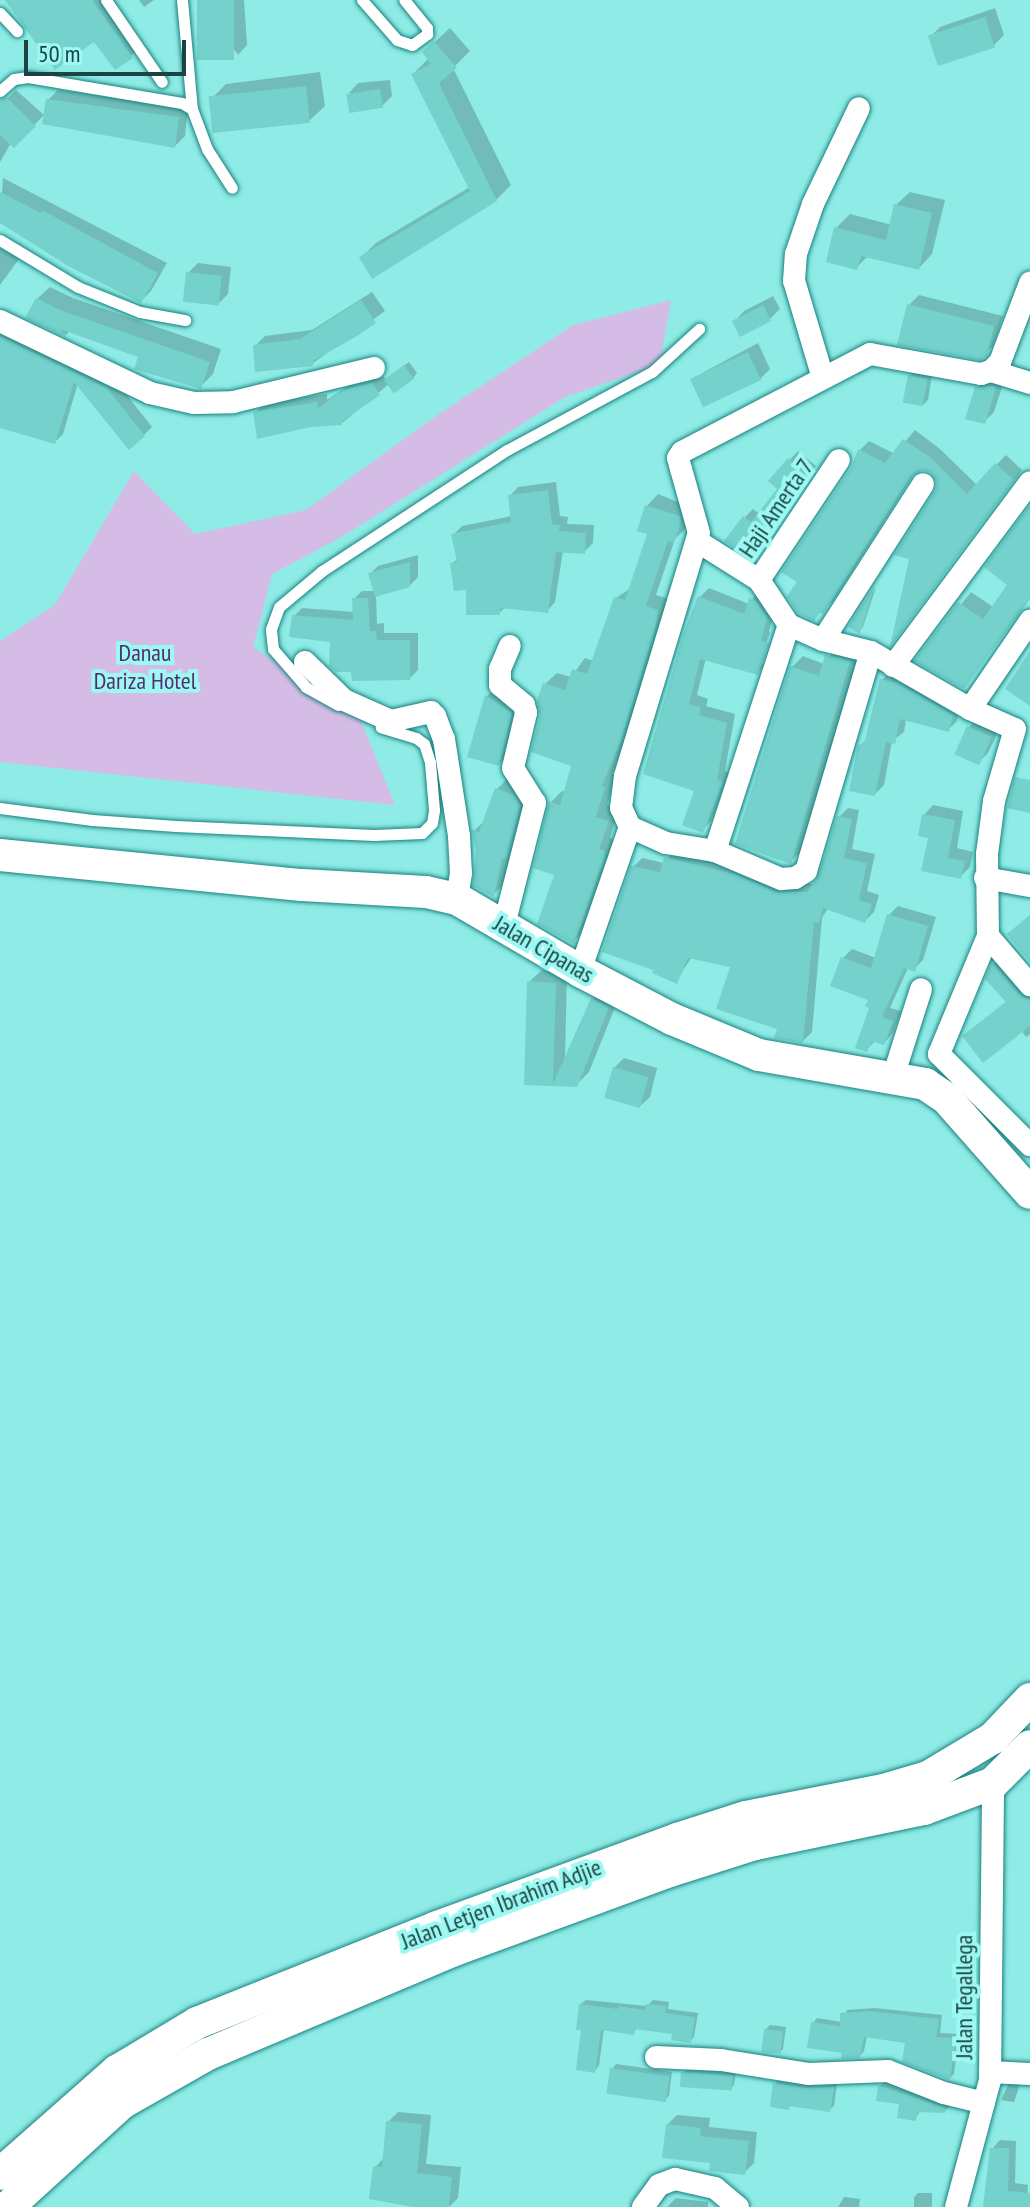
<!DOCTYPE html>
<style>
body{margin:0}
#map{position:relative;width:1030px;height:2207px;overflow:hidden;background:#8eebe6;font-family:"PT Sans Narrow",sans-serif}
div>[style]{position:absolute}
.green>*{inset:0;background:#d5bce6}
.shadow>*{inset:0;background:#0003}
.building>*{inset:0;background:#74d1cc;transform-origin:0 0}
.roads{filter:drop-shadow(0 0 2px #19827f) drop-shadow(0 0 2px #19827f)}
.lane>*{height:11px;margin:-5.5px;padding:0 5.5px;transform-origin:5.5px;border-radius:5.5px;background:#fff}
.street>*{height:22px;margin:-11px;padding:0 11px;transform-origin:11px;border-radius:11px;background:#fff}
.secondary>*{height:32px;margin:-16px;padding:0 16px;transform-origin:16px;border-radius:16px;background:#fff}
span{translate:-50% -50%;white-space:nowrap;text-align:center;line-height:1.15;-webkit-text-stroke:8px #9bf8f3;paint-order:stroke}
.street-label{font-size:24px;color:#1b4341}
.park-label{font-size:24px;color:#562c6e}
.scale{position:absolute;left:24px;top:40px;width:162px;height:36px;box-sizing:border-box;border:4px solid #1b4341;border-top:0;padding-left:10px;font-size:24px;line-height:28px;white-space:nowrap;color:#1b4341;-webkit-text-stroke:6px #9bf8f3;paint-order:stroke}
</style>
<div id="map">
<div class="green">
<i style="clip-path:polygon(671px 300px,660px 364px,565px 397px,343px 536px,272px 574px,253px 647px,360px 718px,395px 805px,0 762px,0 641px,55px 605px,134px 471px,195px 534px,306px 510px,433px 418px,573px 325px)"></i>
</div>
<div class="shadow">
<i style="clip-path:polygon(7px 0,105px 0,139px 48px,131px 56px)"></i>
<i style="clip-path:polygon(139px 0,154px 0,144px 7px)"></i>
<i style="clip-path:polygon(199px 0,244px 0,247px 45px,238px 55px)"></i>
<i style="clip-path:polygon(995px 8px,1004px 35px,994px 45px,930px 37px,940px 27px)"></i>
<i style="clip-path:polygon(450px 28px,470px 51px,453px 68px,511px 185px,496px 200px,361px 258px,376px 243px,470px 187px,413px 74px,429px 58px,424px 52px)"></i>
<i style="clip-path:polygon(320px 72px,325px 106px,309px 121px,211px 99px,226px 84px)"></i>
<i style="clip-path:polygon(390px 80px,392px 96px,382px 106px,349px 93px,358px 83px)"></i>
<i style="clip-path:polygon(16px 90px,44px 115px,14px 146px,11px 143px,0 162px,0 106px)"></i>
<i style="clip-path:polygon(58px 90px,188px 108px,185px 136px,175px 146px,48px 100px)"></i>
<i style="clip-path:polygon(3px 178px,167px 263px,151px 291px,141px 301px,0 221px)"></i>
<i style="clip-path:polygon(910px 192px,945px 200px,932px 254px,919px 268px,868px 256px,857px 267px,836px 228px,850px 214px,892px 225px,896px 205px)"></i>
<i style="clip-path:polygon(0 248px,19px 259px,0 285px)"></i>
<i style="clip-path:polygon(198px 263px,231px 267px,228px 294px,218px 304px,188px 273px)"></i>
<i style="clip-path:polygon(50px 287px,73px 298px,221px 349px,213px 374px,200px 387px,140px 356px,70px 331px,66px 335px,28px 317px,37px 299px)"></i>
<i style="clip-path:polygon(372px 292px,385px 311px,312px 364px,255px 346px,265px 336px,312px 330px)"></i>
<i style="clip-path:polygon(919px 295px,1003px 316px,993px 346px,983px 356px,909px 305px)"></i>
<i style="clip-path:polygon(773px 296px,780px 309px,770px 319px,742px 334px,735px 321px,744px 311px)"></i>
<i style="clip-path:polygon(0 324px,115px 380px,152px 427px,144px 435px,78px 383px,63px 434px,55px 442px,0 426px)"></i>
<i style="clip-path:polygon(758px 343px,770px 369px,760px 379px,694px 382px,704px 372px)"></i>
<i style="clip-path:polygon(409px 362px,417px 373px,413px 378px,389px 384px,342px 423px,255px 413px,265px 403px,327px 394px,327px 400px,355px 381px,382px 374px,386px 380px)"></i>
<i style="clip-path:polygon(914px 372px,932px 375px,928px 400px,923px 405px,910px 376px)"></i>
<i style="clip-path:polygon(987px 378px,1005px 378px,994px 412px,984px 422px,977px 388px)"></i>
<i style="clip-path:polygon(915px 430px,940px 449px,977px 485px,1006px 455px,1022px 470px,893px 640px,937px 491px,938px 478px,931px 470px,917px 469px,833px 601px,814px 618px,799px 582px,860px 450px,869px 441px,895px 454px)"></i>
<i style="clip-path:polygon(798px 451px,816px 466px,756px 544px,745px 517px,753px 509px,760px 514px,779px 489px,770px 481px)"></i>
<i style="clip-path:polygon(556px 482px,560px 516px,568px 517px,567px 524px,594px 525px,593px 543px,584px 552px,563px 551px,555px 602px,547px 611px,506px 607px,499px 613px,468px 588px,452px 564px,458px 558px,453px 535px,462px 526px,513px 516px,510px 496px,518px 487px)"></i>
<i style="clip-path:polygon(658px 494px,692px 508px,685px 529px,675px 539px,656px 595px,669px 599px,632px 726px,612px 774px,616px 775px,607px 805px,619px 809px,610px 838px,615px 840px,585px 930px,573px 942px,556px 874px,551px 802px,562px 791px,566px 792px,573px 765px,542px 716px,545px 684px,557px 673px,571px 677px,585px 658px,594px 661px,616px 598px,631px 588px,650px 533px,647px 506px)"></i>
<i style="clip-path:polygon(1030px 507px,1030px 599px,964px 687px,917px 660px,971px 592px,993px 607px,1010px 585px)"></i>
<i style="clip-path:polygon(418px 555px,418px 577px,409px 586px,376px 595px,377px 624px,384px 623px,384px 633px,418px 633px,418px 670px,410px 678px,353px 670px,332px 641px,294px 616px,302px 608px,354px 612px,354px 599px,362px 591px,375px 591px,370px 574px,378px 566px)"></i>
<i style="clip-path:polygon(876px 587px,863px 627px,859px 631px,851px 627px)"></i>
<i style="clip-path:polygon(evenodd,709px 588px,749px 604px,759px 590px,775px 608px,769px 632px,776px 634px,766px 664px,757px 673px,706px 658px,697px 695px,708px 699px,706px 706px,735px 714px,725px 771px,730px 773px,711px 821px,702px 830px,697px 790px,646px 773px,700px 597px,709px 588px,770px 632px,774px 634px,763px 665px,759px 665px,770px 632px)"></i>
<i style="clip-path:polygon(838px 645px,860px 651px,801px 851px,791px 861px,737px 843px,792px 667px,803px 656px,824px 664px)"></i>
<i style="clip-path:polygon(891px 671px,961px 706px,957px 721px,948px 730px,906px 719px,904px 732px,892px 741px,884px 785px,875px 794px,860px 746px,868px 738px,882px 680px)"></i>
<i style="clip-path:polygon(497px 687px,520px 703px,508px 754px,499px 764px,487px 696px)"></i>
<i style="clip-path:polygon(979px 717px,1001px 726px,988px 753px,978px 763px,957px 753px,969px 727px)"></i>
<i style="clip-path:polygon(507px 779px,523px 785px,529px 795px,503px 885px,494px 894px,474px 831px,484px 821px,497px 789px)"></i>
<i style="clip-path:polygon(933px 805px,963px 811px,957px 848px,973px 852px,970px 867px,960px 877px,930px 836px,924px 815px)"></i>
<i style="clip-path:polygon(848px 808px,859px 810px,852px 849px,875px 854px,867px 891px,879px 895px,874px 912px,865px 921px,828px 908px,822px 918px,812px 1032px,803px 1041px,780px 1028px,733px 965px,692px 957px,676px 981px,633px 867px,642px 858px,664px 863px,675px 849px,786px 884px,815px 884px,839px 817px)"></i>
<i style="clip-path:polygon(898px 906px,936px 917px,923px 960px,914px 969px,908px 968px,890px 1008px,901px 1011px,893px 1033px,884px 1043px,876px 1040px,866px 1050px,870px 999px,843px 958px,852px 949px,876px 958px,889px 915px)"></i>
<i style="clip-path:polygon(1003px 954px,1030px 983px,1030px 1034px,1026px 1037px,1021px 1030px,964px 1036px,1007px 1001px,987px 979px,994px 964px)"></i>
<i style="clip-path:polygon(542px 970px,567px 971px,565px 1061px,593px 999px,605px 987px,620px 995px,589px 1072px,576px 1085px,526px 1083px,529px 982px)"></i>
<i style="clip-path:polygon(624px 1058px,657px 1068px,650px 1097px,640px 1106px,614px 1068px)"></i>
<i style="clip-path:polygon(586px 2000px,647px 2006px,653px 2000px,669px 2002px,668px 2009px,698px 2013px,694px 2037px,690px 2041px,675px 2032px,638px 2027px,633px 2033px,604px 2028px,599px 2066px,594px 2071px,584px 2029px,581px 2004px)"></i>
<i style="clip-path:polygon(875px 2008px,942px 2015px,940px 2033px,959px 2034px,954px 2074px,950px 2078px,907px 2041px,867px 2036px,864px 2051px,860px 2056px,844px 2051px,813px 2023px,817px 2018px,842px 2022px,847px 2010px)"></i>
<i style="clip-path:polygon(770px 2025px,786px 2027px,783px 2049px,779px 2053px,765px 2030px)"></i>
<i style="clip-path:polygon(616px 2064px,672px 2072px,669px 2096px,664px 2100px,612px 2069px)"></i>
<i style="clip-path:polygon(687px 2069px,736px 2072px,734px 2085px,730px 2090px,683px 2073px)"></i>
<i style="clip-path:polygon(779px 2079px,837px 2084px,834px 2106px,829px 2110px,792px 2104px,788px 2108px,775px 2084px)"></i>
<i style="clip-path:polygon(885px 2082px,950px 2104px,949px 2107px,945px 2111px,920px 2111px,915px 2119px,880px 2086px)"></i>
<i style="clip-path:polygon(1009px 2083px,1020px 2084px,1014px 2102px,1001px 2100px)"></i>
<i style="clip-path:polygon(398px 2112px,431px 2115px,426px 2164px,461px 2167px,458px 2198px,449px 2207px,440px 2207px,375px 2167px,385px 2157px,388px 2122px)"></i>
<i style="clip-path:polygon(677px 2115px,710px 2118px,709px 2127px,757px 2132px,754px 2163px,744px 2173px,712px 2161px,667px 2125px)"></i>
<i style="clip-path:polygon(1000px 2140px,1016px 2141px,1015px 2183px,1028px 2185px,1026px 2207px,985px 2207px,992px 2149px)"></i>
<i style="clip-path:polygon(918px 2193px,932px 2193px,932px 2207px,914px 2207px,914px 2197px)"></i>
<i style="clip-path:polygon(844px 2197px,860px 2199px,859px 2207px,838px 2207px)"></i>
<i style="clip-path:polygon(676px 2198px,708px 2202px,708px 2207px,667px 2207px)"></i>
</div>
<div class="building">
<i style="clip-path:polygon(5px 0,92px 0,133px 58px,115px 70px,94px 42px,55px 70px)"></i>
<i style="left:197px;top:0;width:37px;height:60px"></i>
<i style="left:985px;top:17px;width:32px;height:60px;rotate:72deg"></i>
<i style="clip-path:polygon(434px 41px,457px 68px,439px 83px,497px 201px,372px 279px,359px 257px,470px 191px,411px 74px,431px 64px,422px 52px)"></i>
<i style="left:306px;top:86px;width:37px;height:98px;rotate:84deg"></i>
<i style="left:380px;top:89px;width:19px;height:34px;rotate:81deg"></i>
<i style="clip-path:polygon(6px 97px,36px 126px,14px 148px,0 135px,0 99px)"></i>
<i style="clip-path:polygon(46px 99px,179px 117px,175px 148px,42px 124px)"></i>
<i style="clip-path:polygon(0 192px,41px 213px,42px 210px,158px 273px,141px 303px,68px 266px,0 223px)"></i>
<i style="clip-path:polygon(894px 204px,932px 213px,919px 270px,861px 256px,857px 270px,826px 262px,834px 227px,886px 240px)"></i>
<i style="left:186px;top:272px;width:36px;height:30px;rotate:6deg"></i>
<i style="clip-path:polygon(36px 298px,60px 310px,210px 362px,201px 389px,134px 369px,138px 357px,60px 329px,66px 337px,25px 318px)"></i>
<i style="clip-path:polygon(361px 300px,376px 323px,357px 336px,313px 361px,313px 366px,255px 372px,253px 345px,300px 339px)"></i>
<i style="clip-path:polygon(907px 304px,994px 326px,987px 356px,980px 360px,897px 345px)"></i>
<i style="left:763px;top:305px;width:18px;height:35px;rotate:63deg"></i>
<i style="clip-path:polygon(0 337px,107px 388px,145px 436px,129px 450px,74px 382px,55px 444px,0 428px)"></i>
<i style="left:748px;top:352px;width:31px;height:64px;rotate:65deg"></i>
<i style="left:404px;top:365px;width:17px;height:25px;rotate:54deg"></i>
<i style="left:908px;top:375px;width:20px;height:28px;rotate:11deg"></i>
<i style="clip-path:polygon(372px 383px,380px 395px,342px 421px,342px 425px,311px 427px,257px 439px,253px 412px,317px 402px,318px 408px,343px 390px)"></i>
<i style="clip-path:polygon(991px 386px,996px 387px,985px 424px,965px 419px,975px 387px)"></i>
<i style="clip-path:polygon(903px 439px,931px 458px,967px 494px,995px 463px,1014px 480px,890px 647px,909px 559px,894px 555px,935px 491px,937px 484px,931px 473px,923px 470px,911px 476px,823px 614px,820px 612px,814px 621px,798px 613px,787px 596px,797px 582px,781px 572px,851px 468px,858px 449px,885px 463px)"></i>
<i style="clip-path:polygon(788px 458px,808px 476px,747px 556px,724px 541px,743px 516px,751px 522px,777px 489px,768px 481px)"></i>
<i style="clip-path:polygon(548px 490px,552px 524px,560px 525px,559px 531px,586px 533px,585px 554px,556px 552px,548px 613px,500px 608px,500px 615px,466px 615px,466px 590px,454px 591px,450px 563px,457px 562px,451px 534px,511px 522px,508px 495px)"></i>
<i style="clip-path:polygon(645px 505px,680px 516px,681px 521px,674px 543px,668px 541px,646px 606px,658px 610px,656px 625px,621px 740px,602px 786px,605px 787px,596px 817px,609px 821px,599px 849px,605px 851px,604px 859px,574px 944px,537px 924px,554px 875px,533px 868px,549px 801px,560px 805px,571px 766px,531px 752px,540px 716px,537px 701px,543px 683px,565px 690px,572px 669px,587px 674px,614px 597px,625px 600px,647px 534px,637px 531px)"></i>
<i style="clip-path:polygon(1030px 505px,1030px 598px,964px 689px,914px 661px,958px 602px,983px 619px,1007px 585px,984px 567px)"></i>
<i style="clip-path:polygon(410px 562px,410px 587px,375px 597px,368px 573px)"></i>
<i style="clip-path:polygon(875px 585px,860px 633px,860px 634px,848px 627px)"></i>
<i style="clip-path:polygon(698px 596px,744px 614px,749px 598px,755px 600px,767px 618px,761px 641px,769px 643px,758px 675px,700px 659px,689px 704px,701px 707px,699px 715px,727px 723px,717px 780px,723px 782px,703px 833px,682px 825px,694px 791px,643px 774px,684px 632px)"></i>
<i style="clip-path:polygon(352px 598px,368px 598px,370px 631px,376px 631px,377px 640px,410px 640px,410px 680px,352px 681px,351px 672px,336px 672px,329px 666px,330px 642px,289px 637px,292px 615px,353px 620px)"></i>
<i style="clip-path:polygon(1030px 651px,1030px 706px,1005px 689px)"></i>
<i style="clip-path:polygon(825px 655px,850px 661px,791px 864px,735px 844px,790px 666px,819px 676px)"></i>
<i style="clip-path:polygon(880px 679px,897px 683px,953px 715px,949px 732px,900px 719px,895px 744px,886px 742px,875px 796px,849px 791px,858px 745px,864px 744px)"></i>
<i style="clip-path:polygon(485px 695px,512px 713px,499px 766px,467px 757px)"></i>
<i style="left:967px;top:726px;width:27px;height:31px;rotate:24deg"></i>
<i style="clip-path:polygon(1015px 777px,1030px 780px,1030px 813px,1007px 808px)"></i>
<i style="clip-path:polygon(495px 788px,513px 795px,520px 805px,506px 859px,502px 858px,494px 897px,473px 886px,476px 851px,472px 830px,479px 832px)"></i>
<i style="clip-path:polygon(922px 814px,955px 820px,948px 858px,965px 861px,961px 879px,921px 871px,928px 838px,918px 836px)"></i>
<i style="clip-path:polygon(837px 816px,852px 819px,844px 858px,867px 863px,859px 900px,872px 904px,865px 923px,823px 908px,819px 923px,814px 922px,803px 1043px,774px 1038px,777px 1029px,716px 1009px,730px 967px,688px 958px,677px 984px,652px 973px,653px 970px,602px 952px,631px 866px,660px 872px,664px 857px,734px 874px,776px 892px,807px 892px,819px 875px)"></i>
<i style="clip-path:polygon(887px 914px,928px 926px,915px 972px,904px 968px,882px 1017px,893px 1021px,884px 1045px,872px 1041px,867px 1052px,855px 1048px,869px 1008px,865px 1006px,868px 1000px,830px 986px,841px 957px,871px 968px)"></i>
<i style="clip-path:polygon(1030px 915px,1030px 962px,1007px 934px)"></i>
<i style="clip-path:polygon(992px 962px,1019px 994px,1030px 999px,1030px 1026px,983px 1063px,962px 1036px,1006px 1002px,985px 979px)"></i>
<i style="clip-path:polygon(527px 981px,556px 983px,553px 1084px,591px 998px,609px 1007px,577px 1087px,524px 1085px)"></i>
<i style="left:613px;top:1067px;width:37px;height:32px;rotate:16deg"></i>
<i style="clip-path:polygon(579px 2004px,618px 2009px,618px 2006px,645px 2010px,646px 2004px,666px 2006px,665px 2013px,695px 2017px,691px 2043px,671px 2040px,672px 2034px,635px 2029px,634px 2035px,601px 2030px,595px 2073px,576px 2070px,581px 2030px,576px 2030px)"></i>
<i style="clip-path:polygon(869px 2011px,939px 2019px,936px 2037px,956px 2038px,950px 2080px,902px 2062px,905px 2043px,864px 2037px,860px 2058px,841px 2059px,842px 2053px,807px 2048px,811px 2022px,840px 2026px,840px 2013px)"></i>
<i style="left:764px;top:2029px;width:19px;height:23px;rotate:6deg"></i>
<i style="left:610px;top:2068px;width:60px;height:26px;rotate:8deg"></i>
<i style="left:681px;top:2072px;width:52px;height:15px;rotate:4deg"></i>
<i style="clip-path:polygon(773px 2083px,806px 2088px,834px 2087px,830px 2112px,789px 2106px,789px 2110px,770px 2107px)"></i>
<i style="clip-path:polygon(878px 2085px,946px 2108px,945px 2113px,917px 2112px,916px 2121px,897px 2118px,899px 2104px,876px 2101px)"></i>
<i style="clip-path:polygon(386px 2121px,422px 2124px,417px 2173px,452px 2177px,449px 2207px,413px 2207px,369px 2199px,373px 2166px,382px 2167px)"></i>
<i style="clip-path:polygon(666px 2124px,701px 2128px,700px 2136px,749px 2141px,745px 2175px,709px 2171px,710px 2163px,662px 2158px)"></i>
<i style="clip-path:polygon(990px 2148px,1009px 2148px,1008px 2191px,1030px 2193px,1030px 2207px,983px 2207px)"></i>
</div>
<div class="roads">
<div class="lane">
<i style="left:106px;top:0;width:99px;rotate:55.7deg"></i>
<i style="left:182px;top:0;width:109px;rotate:84.8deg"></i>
<i style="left:362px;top:0;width:53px;rotate:48.8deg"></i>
<i style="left:397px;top:40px;width:16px;rotate:18deg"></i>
<i style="left:412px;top:45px;width:19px;rotate:-36deg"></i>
<i style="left:427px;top:34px;width:6px;rotate:-90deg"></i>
<i style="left:427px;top:28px;width:36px;rotate:-129deg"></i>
<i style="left:0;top:13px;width:25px;rotate:47deg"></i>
<i style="left:0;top:91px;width:18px;rotate:-41deg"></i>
<i style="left:14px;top:79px;width:14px;rotate:-8deg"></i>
<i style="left:28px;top:77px;width:156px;rotate:9.6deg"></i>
<i style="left:182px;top:103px;width:12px;rotate:31deg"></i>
<i style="left:192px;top:109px;width:43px;rotate:69.4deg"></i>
<i style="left:207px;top:149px;width:46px;rotate:57.3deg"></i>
<i style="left:0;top:240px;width:91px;rotate:31.1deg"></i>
<i style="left:78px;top:287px;width:67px;rotate:22deg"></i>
<i style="left:140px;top:312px;width:46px;rotate:10.1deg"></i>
<i style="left:338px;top:705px;width:37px;rotate:-151deg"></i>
<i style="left:306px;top:687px;width:50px;rotate:-131deg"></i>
<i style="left:273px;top:649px;width:20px;rotate:-96deg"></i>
<i style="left:271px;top:629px;width:23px;rotate:-70deg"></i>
<i style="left:279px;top:607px;width:56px;rotate:-39.9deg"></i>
<i style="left:322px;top:571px;width:221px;rotate:-33.2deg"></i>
<i style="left:507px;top:450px;width:165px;rotate:-28.3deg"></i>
<i style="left:652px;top:372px;width:64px;rotate:-42.5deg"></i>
<i style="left:0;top:808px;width:93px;rotate:7.4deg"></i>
<i style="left:92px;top:820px;width:84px;rotate:4.1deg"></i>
<i style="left:176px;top:826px;width:198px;rotate:2.6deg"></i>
<i style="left:374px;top:835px;width:48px;rotate:-2.4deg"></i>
<i style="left:422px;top:833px;width:14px;rotate:-45deg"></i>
<i style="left:432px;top:823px;width:13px;rotate:-81deg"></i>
<i style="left:434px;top:810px;width:48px;rotate:-94.8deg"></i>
<i style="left:430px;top:762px;width:19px;rotate:-108deg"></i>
<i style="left:424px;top:744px;width:10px;rotate:-143deg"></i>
<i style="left:416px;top:738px;width:37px;rotate:-163deg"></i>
</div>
<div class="street">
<i style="left:0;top:321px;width:166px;rotate:25.6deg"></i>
<i style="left:150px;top:393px;width:45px;rotate:12.8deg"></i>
<i style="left:194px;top:403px;width:39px;rotate:-1deg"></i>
<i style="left:233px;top:402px;width:145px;rotate:-13.6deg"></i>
<i style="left:991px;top:371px;width:41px;rotate:17.1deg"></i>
<i style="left:823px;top:378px;width:101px;rotate:-106.6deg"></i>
<i style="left:794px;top:281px;width:27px;rotate:-86deg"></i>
<i style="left:796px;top:254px;width:53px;rotate:-71.2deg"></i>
<i style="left:813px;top:204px;width:106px;rotate:-64.4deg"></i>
<i style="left:697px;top:541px;width:73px;rotate:32.2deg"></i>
<i style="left:789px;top:625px;width:37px;rotate:24deg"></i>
<i style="left:823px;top:640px;width:185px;rotate:-57.3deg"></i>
<i style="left:789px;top:625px;width:54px;rotate:-123.7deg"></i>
<i style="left:759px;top:580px;width:144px;rotate:-56.3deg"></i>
<i style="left:823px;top:640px;width:49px;rotate:14deg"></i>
<i style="left:871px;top:652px;width:114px;rotate:29.9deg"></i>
<i style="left:970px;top:709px;width:49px;rotate:24deg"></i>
<i style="left:1015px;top:729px;width:75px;rotate:106.3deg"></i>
<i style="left:994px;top:801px;width:53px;rotate:97.5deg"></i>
<i style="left:987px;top:854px;width:82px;rotate:89.3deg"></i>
<i style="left:988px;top:936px;width:128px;rotate:112.6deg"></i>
<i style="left:939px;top:1054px;width:129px;rotate:45deg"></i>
<i style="left:305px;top:662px;width:54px;rotate:44.3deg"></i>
<i style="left:344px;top:700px;width:51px;rotate:24.1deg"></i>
<i style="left:391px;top:721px;width:41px;rotate:-12.7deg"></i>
<i style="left:431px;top:712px;width:6px;rotate:45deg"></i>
<i style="left:435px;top:716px;width:25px;rotate:69deg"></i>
<i style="left:444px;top:739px;width:98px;rotate:81.2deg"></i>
<i style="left:459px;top:836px;width:37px;rotate:87deg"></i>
<i style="left:461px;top:873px;width:26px;rotate:99deg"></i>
<i style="left:893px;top:666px;width:229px;rotate:-53.3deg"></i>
<i style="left:970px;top:709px;width:107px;rotate:-55.7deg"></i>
<i style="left:630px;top:827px;width:39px;rotate:24deg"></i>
<i style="left:666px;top:843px;width:50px;rotate:9.3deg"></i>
<i style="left:715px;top:851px;width:238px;rotate:-71.9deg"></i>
<i style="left:715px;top:851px;width:72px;rotate:23deg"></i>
<i style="left:781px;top:879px;width:14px;rotate:-4deg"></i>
<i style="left:795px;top:878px;width:13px;rotate:-32deg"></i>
<i style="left:806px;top:871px;width:228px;rotate:-73.5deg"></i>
<i style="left:985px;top:878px;width:46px;rotate:10.1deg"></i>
<i style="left:504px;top:925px;width:126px;rotate:-75.7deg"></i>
<i style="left:535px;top:803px;width:41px;rotate:-122.2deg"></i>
<i style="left:513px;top:768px;width:57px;rotate:-76.7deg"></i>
<i style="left:526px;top:713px;width:8px;rotate:-104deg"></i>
<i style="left:524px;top:705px;width:31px;rotate:-140deg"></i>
<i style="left:500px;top:685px;width:16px;rotate:-90deg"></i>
<i style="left:500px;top:669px;width:25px;rotate:-67deg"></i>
<i style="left:988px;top:936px;width:65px;rotate:49.4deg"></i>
<i style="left:580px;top:971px;width:152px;rotate:-70.9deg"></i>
<i style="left:630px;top:827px;width:21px;rotate:-115deg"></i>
<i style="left:621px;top:808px;width:32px;rotate:-83deg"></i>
<i style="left:625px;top:776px;width:254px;rotate:-73.1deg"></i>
<i style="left:699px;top:533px;width:66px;rotate:-105.7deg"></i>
<i style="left:681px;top:469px;width:11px;rotate:-105deg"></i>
<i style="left:678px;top:458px;width:7px;rotate:-56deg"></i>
<i style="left:682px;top:452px;width:212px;rotate:-27.5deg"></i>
<i style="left:870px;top:354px;width:113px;rotate:10.2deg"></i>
<i style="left:981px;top:374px;width:10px;rotate:-17deg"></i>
<i style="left:991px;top:371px;width:13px;rotate:-45deg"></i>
<i style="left:1000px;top:362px;width:85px;rotate:-69.2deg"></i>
<i style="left:893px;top:1077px;width:92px;rotate:-72.3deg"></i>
<i style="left:656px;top:2057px;width:65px;rotate:2.6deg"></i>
<i style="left:721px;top:2060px;width:88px;rotate:9.1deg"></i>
<i style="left:808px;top:2074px;width:80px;rotate:-2.1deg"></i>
<i style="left:888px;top:2071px;width:60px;rotate:21.4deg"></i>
<i style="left:944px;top:2093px;width:41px;rotate:14deg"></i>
<i style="left:990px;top:2072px;width:40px;rotate:2.9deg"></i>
<i style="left:643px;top:2207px;width:27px;rotate:-54deg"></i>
<i style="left:659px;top:2185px;width:17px;rotate:-21deg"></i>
<i style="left:675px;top:2179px;width:41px;rotate:12.7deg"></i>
<i style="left:715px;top:2188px;width:30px;rotate:40deg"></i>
<i style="left:956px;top:2207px;width:131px;rotate:-75deg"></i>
<i style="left:990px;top:2080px;width:297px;rotate:-89.4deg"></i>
</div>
<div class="secondary">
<i style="left:0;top:855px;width:303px;rotate:5.7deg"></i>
<i style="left:302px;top:885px;width:124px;rotate:3.2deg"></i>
<i style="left:426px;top:892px;width:32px;rotate:13deg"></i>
<i style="left:457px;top:899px;width:143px;rotate:30.3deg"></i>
<i style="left:580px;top:971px;width:104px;rotate:27.6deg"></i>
<i style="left:672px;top:1019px;width:94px;rotate:22.5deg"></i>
<i style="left:759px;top:1055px;width:169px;rotate:9.9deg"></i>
<i style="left:925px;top:1084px;width:27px;rotate:34deg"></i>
<i style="left:947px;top:1099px;width:125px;rotate:48.6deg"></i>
<i style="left:0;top:2174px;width:156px;rotate:-41.4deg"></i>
<i style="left:117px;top:2071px;width:93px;rotate:-31deg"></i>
<i style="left:197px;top:2023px;width:258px;rotate:-21.8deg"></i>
<i style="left:437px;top:1927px;width:256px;rotate:-20.1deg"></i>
<i style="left:677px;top:1839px;width:72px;rotate:-17.7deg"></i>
<i style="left:746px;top:1817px;width:140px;rotate:-11.1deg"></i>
<i style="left:883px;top:1790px;width:47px;rotate:-16.1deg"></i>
<i style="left:928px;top:1777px;width:76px;rotate:-31deg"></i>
<i style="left:993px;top:1738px;width:54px;rotate:-46.5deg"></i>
<i style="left:8px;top:2207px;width:154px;rotate:-42.4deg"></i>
<i style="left:122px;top:2103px;width:99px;rotate:-29.7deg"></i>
<i style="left:208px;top:2054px;width:265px;rotate:-22.9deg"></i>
<i style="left:452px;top:1951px;width:232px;rotate:-20.2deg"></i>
<i style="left:670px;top:1871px;width:89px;rotate:-17.6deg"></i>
<i style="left:755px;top:1844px;width:173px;rotate:-11.7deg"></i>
<i style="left:924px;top:1809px;width:74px;rotate:-20.6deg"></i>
<i style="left:993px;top:1783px;width:52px;rotate:-45deg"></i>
</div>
</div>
<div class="street-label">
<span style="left:776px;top:508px;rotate:-56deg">Haji Amerta 7</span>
<span style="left:544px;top:949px;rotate:30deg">Jalan Cipanas</span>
<span style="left:501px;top:1904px;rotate:-21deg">Jalan Letjen Ibrahim Adjie</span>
<span style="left:964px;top:1997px;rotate:-90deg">Jalan Tegallega</span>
</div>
<div class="park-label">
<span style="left:145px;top:667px">Danau<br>Dariza Hotel</span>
</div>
<div class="scale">50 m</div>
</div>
